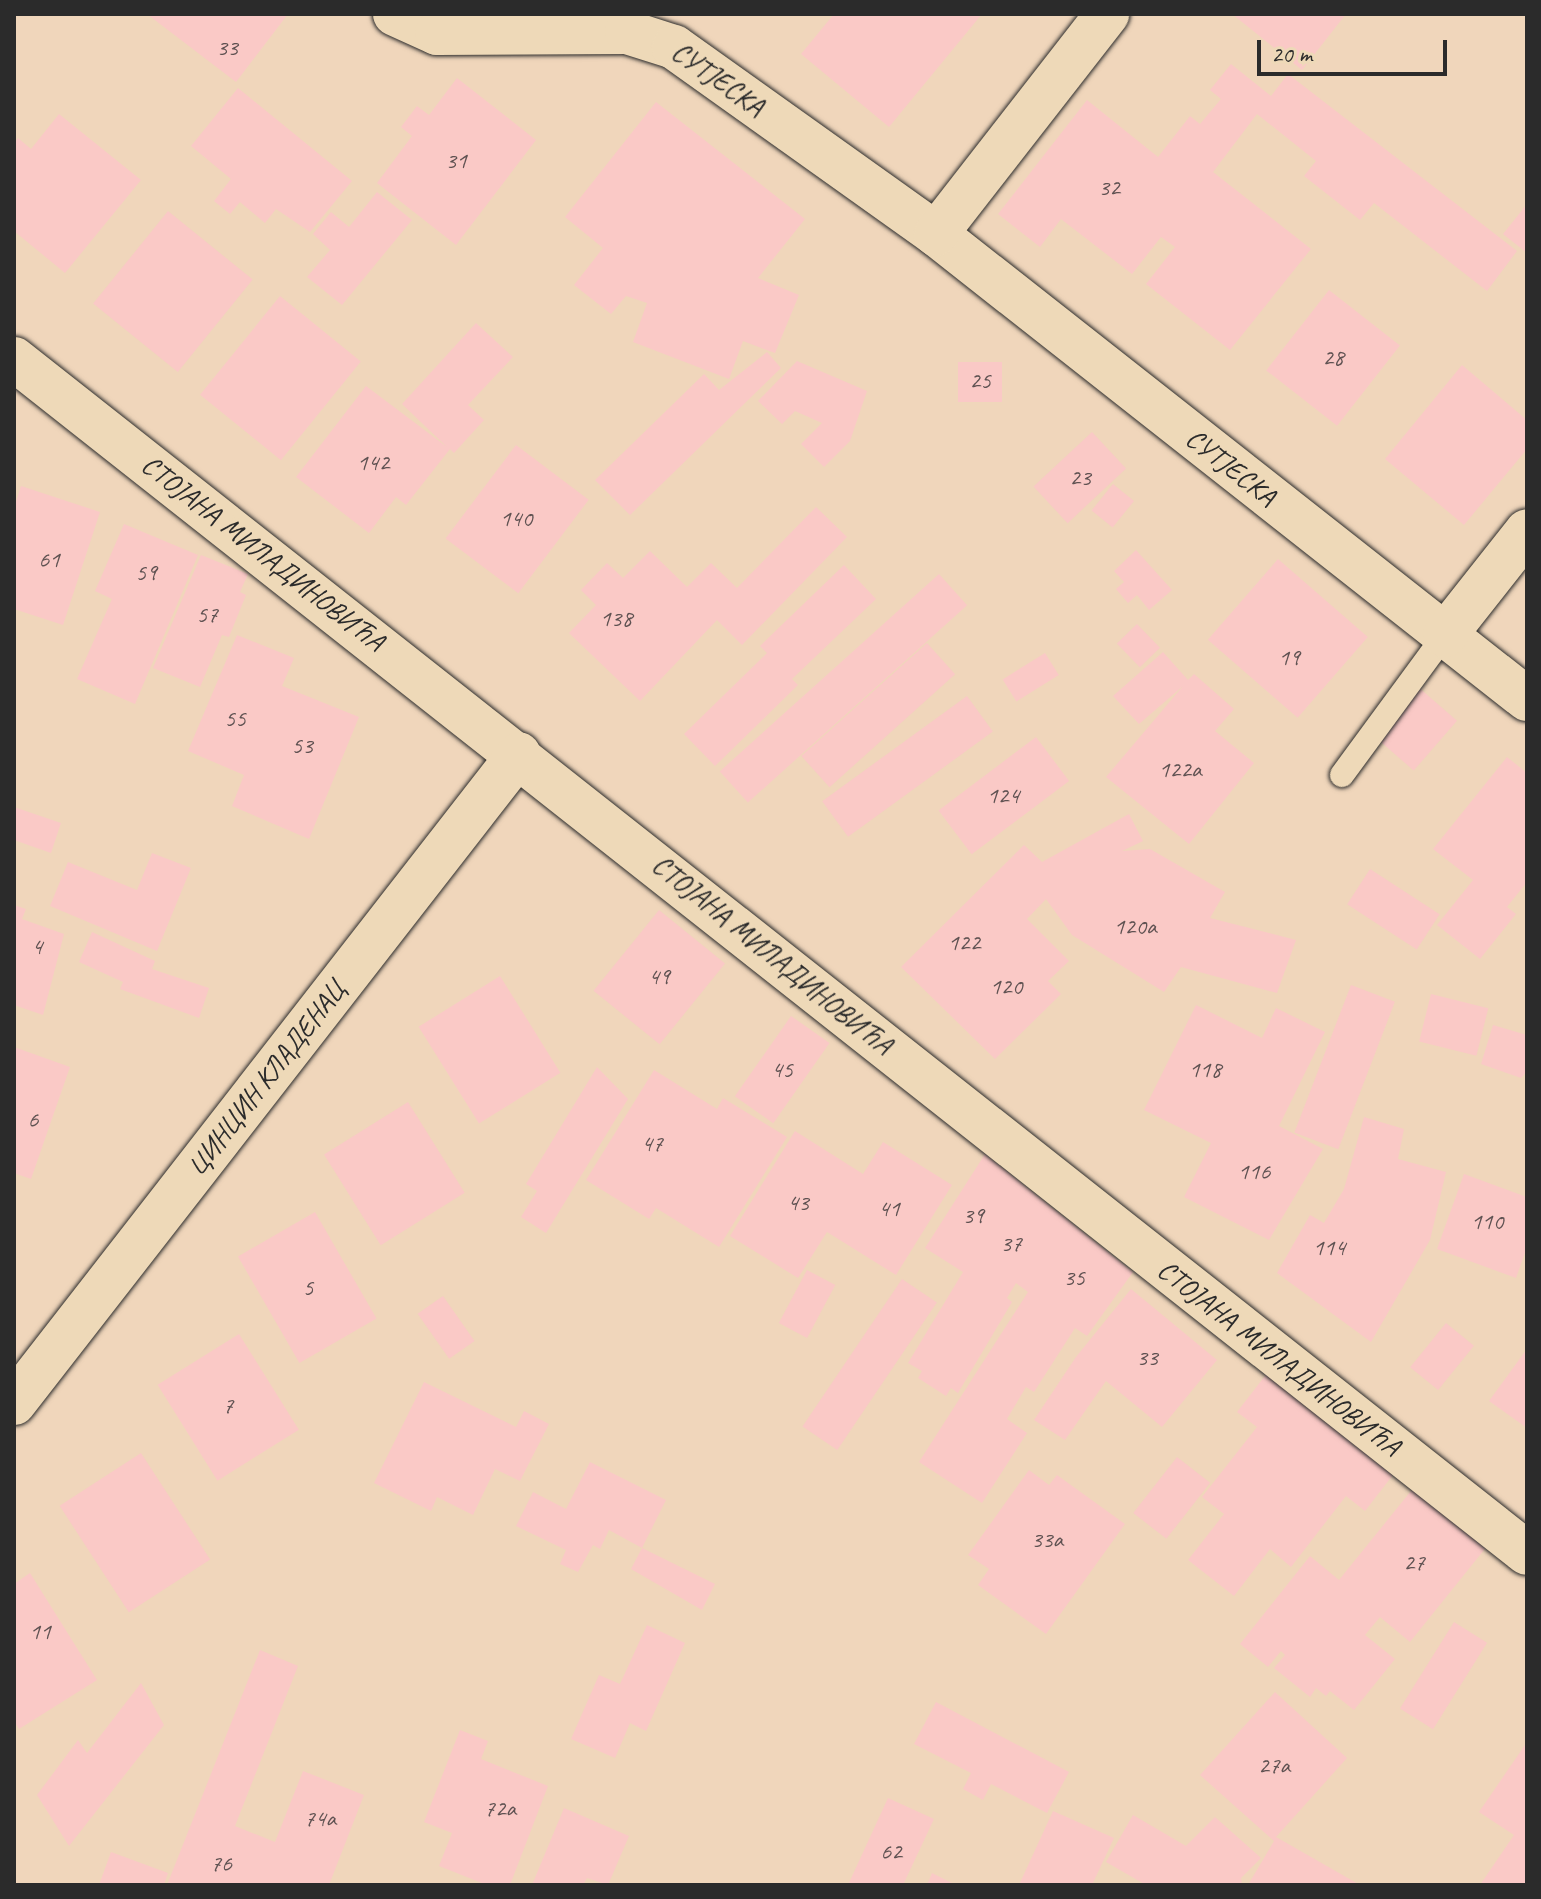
<!DOCTYPE html>
<meta charset="utf-8">
<style>
body{margin:0}
#map{position:relative;width:1541px;height:1899px;overflow:hidden;background:#f0d6bb;font-family:Caveat,sans-serif}
div>[style]{position:absolute}
.building>*{inset:0;background:#fac9c6;transform-origin:0 0}
.roads{filter:drop-shadow(0 0 2px #2b2b2b) drop-shadow(0 0 2px #2b2b2b)}
.lane>*{height:24px;margin:-12px;padding:0 12px;transform-origin:12px;border-radius:12px;background:#eed9b8}
.street>*{height:44px;margin:-22px;padding:0 22px;transform-origin:22px;border-radius:22px;background:#eed9b8}
span{translate:-50% -50%;white-space:nowrap;text-align:center;line-height:1.15;-webkit-text-stroke:6px #eed9b8;paint-order:stroke}
.number-label{font-size:24px;color:#5f5252}
.number-label span{-webkit-text-stroke-width:0}
.street-label{font-size:28px;color:#2b2b2b}
.frame{position:absolute;inset:0;border:16px solid #2b2b2b;pointer-events:none}
.scale{position:absolute;left:1257px;top:40px;width:190px;height:36px;box-sizing:border-box;border:4px solid #2b2b2b;border-top:0;padding-left:10px;font-size:24px;line-height:28px;white-space:nowrap;color:#2b2b2b;-webkit-text-stroke:6px #eed9b8;paint-order:stroke}
</style>
<div id="map">
<div class="building">
<i style="clip-path:polygon(147px 14px,288px 14px,236px 82px)"></i>
<i style="clip-path:polygon(834px 14px,982px 14px,889px 127px,801px 54px)"></i>
<i style="clip-path:polygon(1232px 14px,1346px 14px,1302px 70px)"></i>
<i style="clip-path:polygon(1231px 64px,1271px 96px,1288px 74px,1517px 251px,1487px 291px,1374px 203px,1360px 220px,1304px 176px,1316px 161px,1257px 114px,1213px 172px,1311px 249px,1230px 350px,1146px 284px,1175px 247px,1161px 237px,1132px 274px,1061px 219px,1040px 247px,998px 214px,1087px 100px,1158px 157px,1190px 116px,1200px 124px,1221px 99px,1210px 90px)"></i>
<i style="clip-path:polygon(457px 78px,536px 140px,456px 245px,377px 183px,412px 136px,401px 127px,417px 106px,429px 115px)"></i>
<i style="clip-path:polygon(238px 88px,352px 181px,310px 232px,276px 209px,265px 223px,240px 202px,230px 214px,214px 201px,231px 179px,191px 146px)"></i>
<i style="clip-path:polygon(656px 102px,805px 219px,758px 278px,799px 295px,775px 353px,743px 341px,729px 379px,633px 342px,647px 303px,626px 296px,611px 314px,574px 285px,603px 248px,565px 217px)"></i>
<i style="clip-path:polygon(59px 114px,141px 180px,65px 273px,14px 231px,14px 144px,18px 138px,31px 149px)"></i>
<i style="clip-path:polygon(377px 192px,412px 220px,342px 305px,307px 277px,330px 250px,313px 234px,331px 212px,349px 227px)"></i>
<i style="clip-path:polygon(1527px 204px,1527px 253px,1503px 234px)"></i>
<i style="left:168px;top:211px;width:109px;height:119px;rotate:39deg"></i>
<i style="left:1329px;top:290px;width:90px;height:102px;rotate:38deg"></i>
<i style="left:280px;top:296px;width:104px;height:127px;rotate:39deg"></i>
<i style="clip-path:polygon(476px 323px,513px 357px,468px 405px,484px 420px,454px 453px,450px 449px,406px 505px,396px 497px,369px 533px,296px 477px,366px 386px,447px 447px,402px 404px)"></i>
<i style="clip-path:polygon(767px 352px,781px 368px,630px 515px,595px 480px,704px 374px,719px 390px)"></i>
<i style="clip-path:polygon(797px 361px,867px 391px,850px 441px,824px 467px,801px 444px,822px 423px,795px 411px,782px 424px,758px 401px)"></i>
<i style="left:958px;top:362px;width:44px;height:40px"></i>
<i style="clip-path:polygon(1462px 365px,1527px 420px,1527px 449px,1464px 525px,1385px 459px)"></i>
<i style="left:1092px;top:432px;width:50px;height:80px;rotate:47deg"></i>
<i style="left:516px;top:445px;width:91px;height:117px;rotate:37deg"></i>
<i style="left:1113px;top:484px;width:27px;height:34px;rotate:39deg"></i>
<i style="clip-path:polygon(21px 486px,100px 512px,63px 625px,14px 609px,14px 508px)"></i>
<i style="clip-path:polygon(816px 507px,847px 537px,742px 645px,717px 620px,640px 701px,569px 633px,596px 605px,581px 590px,607px 563px,623px 578px,650px 551px,687px 587px,711px 563px,737px 588px)"></i>
<i style="clip-path:polygon(124px 524px,198px 555px,135px 704px,77px 679px,112px 599px,95px 591px)"></i>
<i style="clip-path:polygon(1136px 550px,1172px 590px,1149px 610px,1137px 595px,1128px 603px,1116px 589px,1124px 582px,1114px 571px)"></i>
<i style="clip-path:polygon(201px 555px,248px 574px,240px 592px,246px 595px,229px 637px,222px 635px,200px 687px,153px 668px)"></i>
<i style="left:1278px;top:559px;width:119px;height:107px;rotate:41deg"></i>
<i style="clip-path:polygon(844px 565px,876px 599px,792px 679px,798px 685px,715px 766px,684px 734px,767px 653px,760px 646px)"></i>
<i style="left:939px;top:574px;width:42px;height:295px;rotate:48deg"></i>
<i style="left:1137px;top:624px;width:33px;height:28px;rotate:46deg"></i>
<i style="clip-path:polygon(237px 635px,294px 658px,282px 686px,359px 717px,309px 839px,232px 806px,244px 775px,188px 751px)"></i>
<i style="left:927px;top:643px;width:42px;height:169px;rotate:48deg"></i>
<i style="clip-path:polygon(1163px 652px,1188px 680px,1194px 674px,1234px 709px,1215px 731px,1254px 763px,1189px 844px,1106px 777px,1183px 686px,1139px 724px,1113px 696px)"></i>
<i style="left:1045px;top:653px;width:26px;height:50px;rotate:58deg"></i>
<i style="left:1417px;top:686px;width:53px;height:66px;rotate:41deg"></i>
<i style="left:967px;top:696px;width:44px;height:179px;rotate:54deg"></i>
<i style="left:1036px;top:737px;width:55px;height:122px;rotate:53deg"></i>
<i style="clip-path:polygon(1507px 757px,1527px 773px,1527px 882px,1507px 907px,1516px 914px,1480px 959px,1437px 925px,1473px 880px,1433px 849px)"></i>
<i style="clip-path:polygon(14px 807px,61px 823px,51px 853px,14px 840px)"></i>
<i style="clip-path:polygon(1129px 814px,1143px 841px,1122px 851px,1150px 849px,1225px 892px,1210px 918px,1296px 940px,1277px 993px,1181px 967px,1164px 992px,1072px 935px,1046px 899px,1027px 919px,1069px 961px,1048px 981px,1061px 994px,995px 1059px,901px 967px,1024px 845px,1042px 862px)"></i>
<i style="clip-path:polygon(152px 853px,191px 868px,157px 951px,50px 906px,68px 862px,137px 890px)"></i>
<i style="left:1370px;top:869px;width:83px;height:42px;rotate:33deg"></i>
<i style="clip-path:polygon(14px 905px,26px 909px,22px 919px,64px 934px,43px 1015px,14px 1005px)"></i>
<i style="left:659px;top:910px;width:85px;height:104px;rotate:39deg"></i>
<i style="clip-path:polygon(92px 932px,155px 961px,152px 969px,209px 988px,199px 1018px,120px 989px,123px 982px,79px 962px)"></i>
<i style="left:500px;top:976px;width:114px;height:96px;rotate:58deg"></i>
<i style="left:1351px;top:985px;width:47px;height:158px;rotate:21deg"></i>
<i style="left:1431px;top:994px;width:59px;height:49px;rotate:14deg"></i>
<i style="clip-path:polygon(1196px 1005px,1262px 1038px,1276px 1008px,1325px 1032px,1279px 1126px,1323px 1149px,1269px 1240px,1184px 1197px,1211px 1143px,1144px 1110px)"></i>
<i style="left:791px;top:1016px;width:47px;height:98px;rotate:35deg"></i>
<i style="clip-path:polygon(1493px 1025px,1527px 1035px,1527px 1071px,1521px 1078px,1481px 1064px)"></i>
<i style="clip-path:polygon(14px 1047px,70px 1067px,31px 1179px,14px 1173px)"></i>
<i style="clip-path:polygon(597px 1067px,628px 1099px,546px 1233px,521px 1217px,537px 1191px,526px 1184px)"></i>
<i style="clip-path:polygon(654px 1070px,717px 1109px,723px 1098px,787px 1137px,719px 1247px,656px 1208px,649px 1219px,586px 1180px)"></i>
<i style="left:408px;top:1102px;width:107px;height:99px;rotate:58deg"></i>
<i style="clip-path:polygon(1364px 1117px,1404px 1129px,1398px 1159px,1446px 1172px,1430px 1240px,1371px 1342px,1277px 1273px,1310px 1215px,1324px 1223px,1344px 1189px)"></i>
<i style="clip-path:polygon(795px 1131px,863px 1174px,883px 1142px,952px 1185px,896px 1275px,827px 1232px,798px 1278px,730px 1236px)"></i>
<i style="clip-path:polygon(985px 1154px,1133px 1272px,1087px 1336px,1075px 1328px,1034px 1392px,1026px 1387px,1007px 1419px,1027px 1433px,982px 1503px,919px 1462px,1028px 1292px,1016px 1283px,1007px 1298px,1012px 1302px,958px 1393px,951px 1388px,946px 1396px,918px 1378px,922px 1371px,908px 1363px,963px 1272px,925px 1248px)"></i>
<i style="clip-path:polygon(1464px 1174px,1527px 1197px,1527px 1247px,1516px 1278px,1437px 1249px)"></i>
<i style="left:315px;top:1212px;width:123px;height:89px;rotate:60deg"></i>
<i style="left:807px;top:1270px;width:32px;height:60px;rotate:28deg"></i>
<i style="left:902px;top:1279px;width:42px;height:178px;rotate:34deg"></i>
<i style="clip-path:polygon(1131px 1289px,1217px 1360px,1162px 1427px,1106px 1381px,1065px 1440px,1034px 1420px,1076px 1357px)"></i>
<i style="left:443px;top:1296px;width:55px;height:31px;rotate:55deg"></i>
<i style="left:1446px;top:1323px;width:36px;height:57px;rotate:39deg"></i>
<i style="left:239px;top:1334px;width:113px;height:96px;rotate:58deg"></i>
<i style="clip-path:polygon(1527px 1349px,1527px 1428px,1489px 1401px)"></i>
<i style="clip-path:polygon(1268px 1372px,1396px 1471px,1365px 1511px,1346px 1496px,1291px 1567px,1270px 1549px,1234px 1596px,1188px 1560px,1224px 1514px,1202px 1497px,1257px 1427px,1237px 1412px)"></i>
<i style="clip-path:polygon(424px 1382px,516px 1427px,524px 1411px,549px 1424px,520px 1481px,495px 1469px,473px 1515px,437px 1497px,431px 1511px,374px 1483px)"></i>
<i style="left:141px;top:1453px;width:127px;height:97px;rotate:57deg"></i>
<i style="left:1177px;top:1457px;width:42px;height:71px;rotate:38deg"></i>
<i style="clip-path:polygon(590px 1462px,666px 1500px,642px 1548px,609px 1530px,600px 1549px,593px 1545px,578px 1572px,560px 1564px,566px 1550px,516px 1526px,533px 1492px,566px 1509px)"></i>
<i style="clip-path:polygon(1029px 1470px,1049px 1485px,1057px 1475px,1125px 1524px,1046px 1634px,978px 1585px,989px 1569px,968px 1555px)"></i>
<i style="clip-path:polygon(1415px 1486px,1488px 1545px,1410px 1642px,1380px 1617px,1365px 1635px,1395px 1659px,1354px 1710px,1330px 1691px,1326px 1696px,1316px 1688px,1310px 1697px,1274px 1668px,1285px 1655px,1281px 1651px,1268px 1667px,1240px 1644px,1310px 1556px,1339px 1580px)"></i>
<i style="clip-path:polygon(642px 1548px,715px 1584px,702px 1610px,631px 1569px)"></i>
<i style="clip-path:polygon(30px 1573px,97px 1680px,19px 1729px,14px 1721px,14px 1584px)"></i>
<i style="left:1454px;top:1622px;width:39px;height:102px;rotate:32deg"></i>
<i style="clip-path:polygon(647px 1625px,685px 1643px,646px 1731px,630px 1723px,615px 1758px,571px 1739px,599px 1675px,620px 1684px)"></i>
<i style="clip-path:polygon(260px 1650px,298px 1666px,235px 1826px,275px 1842px,303px 1771px,364px 1795px,329px 1885px,167px 1885px)"></i>
<i style="clip-path:polygon(141px 1683px,164px 1725px,69px 1846px,37px 1795px,78px 1740px,87px 1753px)"></i>
<i style="clip-path:polygon(1275px 1692px,1347px 1758px,1276px 1837px,1360px 1885px,1248px 1885px,1274px 1841px,1200px 1775px)"></i>
<i style="clip-path:polygon(936px 1702px,1069px 1772px,1047px 1813px,991px 1784px,983px 1800px,963px 1789px,971px 1773px,914px 1744px)"></i>
<i style="clip-path:polygon(460px 1730px,488px 1741px,481px 1759px,548px 1786px,510px 1885px,487px 1885px,439px 1866px,452px 1833px,424px 1822px)"></i>
<i style="clip-path:polygon(1527px 1742px,1527px 1885px,1480px 1885px,1514px 1835px,1479px 1812px)"></i>
<i style="clip-path:polygon(888px 1798px,934px 1819px,903px 1885px,848px 1885px)"></i>
<i style="clip-path:polygon(564px 1808px,629px 1836px,608px 1885px,587px 1878px,583px 1885px,532px 1885px)"></i>
<i style="clip-path:polygon(1053px 1811px,1114px 1838px,1092px 1885px,1019px 1885px)"></i>
<i style="clip-path:polygon(1133px 1815px,1186px 1846px,1215px 1817px,1261px 1858px,1241px 1878px,1242px 1885px,1146px 1885px,1106px 1862px)"></i>
<i style="clip-path:polygon(111px 1852px,168px 1873px,164px 1885px,99px 1885px)"></i>
<i style="clip-path:polygon(932px 1873px,956px 1885px,927px 1885px)"></i>
</div>
<div class="roads">
<div class="lane">
<i style="left:1342px;top:775px;width:174px;rotate:-53.7deg"></i>
</div>
<div class="street">
<i style="left:395px;top:14px;width:46px;rotate:24.3deg"></i>
<i style="left:437px;top:33px;width:190px;rotate:-0.3deg"></i>
<i style="left:627px;top:32px;width:49px;rotate:17.7deg"></i>
<i style="left:674px;top:47px;width:322px;rotate:35.5deg"></i>
<i style="left:936px;top:234px;width:752px;rotate:38.2deg"></i>
<i style="left:936px;top:234px;width:279px;rotate:-52.1deg"></i>
<i style="left:14px;top:359px;width:1927px;rotate:38.28deg"></i>
<i style="left:1445px;top:635px;width:132px;rotate:-51.7deg"></i>
<i style="left:14px;top:1403px;width:822px;rotate:-52.11deg"></i>
</div>
</div>
<div class="number-label">
<span style="left:227px;top:48px">33</span>
<span style="left:456px;top:161px">31</span>
<span style="left:1109px;top:188px">32</span>
<span style="left:1333px;top:358px">28</span>
<span style="left:980px;top:381px">25</span>
<span style="left:373px;top:463px">142</span>
<span style="left:1080px;top:478px">23</span>
<span style="left:516px;top:519px">140</span>
<span style="left:49px;top:560px">61</span>
<span style="left:146px;top:573px">59</span>
<span style="left:207px;top:615px">57</span>
<span style="left:616px;top:619px">138</span>
<span style="left:1289px;top:658px">19</span>
<span style="left:235px;top:719px">55</span>
<span style="left:302px;top:746px">53</span>
<span style="left:1180px;top:770px">122a</span>
<span style="left:1003px;top:796px">124</span>
<span style="left:1135px;top:927px">120a</span>
<span style="left:964px;top:943px">122</span>
<span style="left:37px;top:947px">4</span>
<span style="left:659px;top:977px">49</span>
<span style="left:1006px;top:987px">120</span>
<span style="left:782px;top:1070px">45</span>
<span style="left:1205px;top:1070px">118</span>
<span style="left:33px;top:1120px">6</span>
<span style="left:652px;top:1144px">47</span>
<span style="left:1254px;top:1172px">116</span>
<span style="left:798px;top:1203px">43</span>
<span style="left:889px;top:1209px">41</span>
<span style="left:973px;top:1216px">39</span>
<span style="left:1487px;top:1222px">110</span>
<span style="left:1011px;top:1244px">37</span>
<span style="left:1329px;top:1248px">114</span>
<span style="left:1074px;top:1278px">35</span>
<span style="left:308px;top:1288px">5</span>
<span style="left:1147px;top:1358px">33</span>
<span style="left:228px;top:1406px">7</span>
<span style="left:1047px;top:1540px">33a</span>
<span style="left:1414px;top:1563px">27</span>
<span style="left:40px;top:1632px">11</span>
<span style="left:1274px;top:1766px">27a</span>
<span style="left:500px;top:1809px">72a</span>
<span style="left:320px;top:1819px">74a</span>
<span style="left:891px;top:1852px">62</span>
<span style="left:221px;top:1864px">76</span>
</div>
<div class="street-label">
<span style="left:718px;top:79px;rotate:35deg">СУТЈЕСКА</span>
<span style="left:1231px;top:467px;rotate:38deg">СУТЈЕСКА</span>
<span style="left:263px;top:553px;rotate:38deg">СТОЈАНА МИЛАДИНОВИЋА</span>
<span style="left:772px;top:955px;rotate:39deg">СТОЈАНА МИЛАДИНОВИЋА</span>
<span style="left:266px;top:1078px;rotate:-52deg">ЦИНЦИН КЛАДЕНАЦ</span>
<span style="left:1279px;top:1358px;rotate:38deg">СТОЈАНА МИЛАДИНОВИЋА</span>
</div>
<div class="frame"></div>
<div class="scale">20 m</div>
</div>
